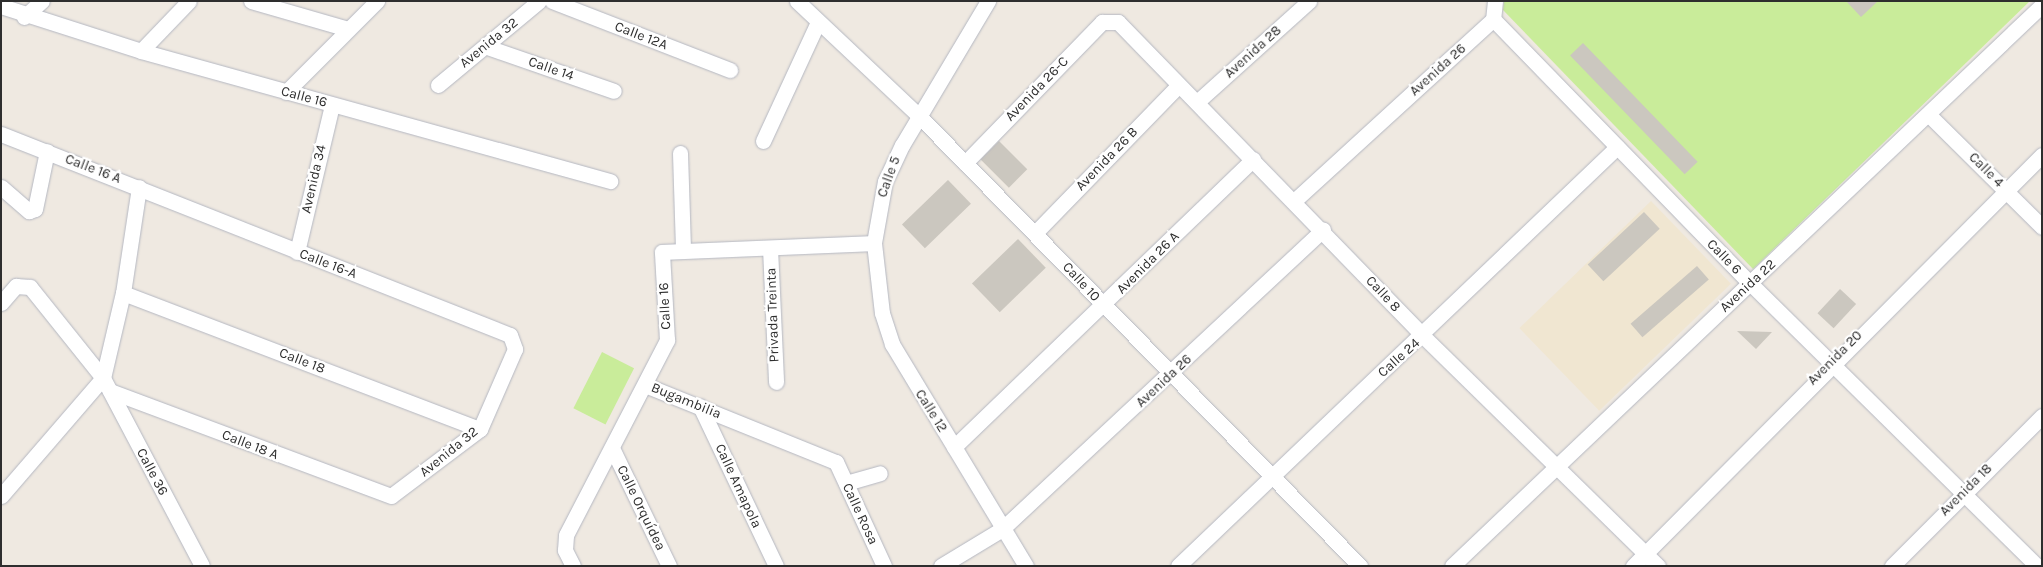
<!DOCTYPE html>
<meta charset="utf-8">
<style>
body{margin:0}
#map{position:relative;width:2043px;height:567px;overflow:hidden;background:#efe9e1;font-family:Karla,sans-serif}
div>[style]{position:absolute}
.education>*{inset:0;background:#f0e6d1;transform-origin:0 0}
.pitch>*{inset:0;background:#c9ec9a;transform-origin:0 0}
.building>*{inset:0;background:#cbc7bf;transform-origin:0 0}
.roads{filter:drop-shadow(0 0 1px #b4b7c1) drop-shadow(0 0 1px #b4b7c1)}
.street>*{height:15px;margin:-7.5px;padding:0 7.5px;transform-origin:7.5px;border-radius:7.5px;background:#fff}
span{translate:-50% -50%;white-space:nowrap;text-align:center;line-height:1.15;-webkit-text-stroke:4.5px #fff;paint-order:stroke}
.street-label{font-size:14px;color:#2e2e2e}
.frame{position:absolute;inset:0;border:2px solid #2e2e2e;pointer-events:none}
</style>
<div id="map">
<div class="education">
<i style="left:1651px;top:201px;width:115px;height:183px;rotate:46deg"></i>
</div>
<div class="pitch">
<i style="clip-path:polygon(1504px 1px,2030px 1px,1753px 269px,1503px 10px)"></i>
<i style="left:602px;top:352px;width:36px;height:63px;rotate:27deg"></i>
</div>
<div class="building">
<i style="clip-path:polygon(1846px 1px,1878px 1px,1861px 17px)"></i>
<i style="left:1583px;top:43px;width:165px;height:18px;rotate:46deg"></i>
<i style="left:999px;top:141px;width:40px;height:26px;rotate:45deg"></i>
<i style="left:948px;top:180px;width:33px;height:64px;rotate:46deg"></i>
<i style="left:1644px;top:212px;width:23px;height:77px;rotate:47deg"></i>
<i style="left:1018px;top:239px;width:40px;height:64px;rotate:46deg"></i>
<i style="left:1697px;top:266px;width:18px;height:88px;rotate:49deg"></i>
<i style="left:1840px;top:289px;width:22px;height:33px;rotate:43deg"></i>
<i style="clip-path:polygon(1737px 331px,1772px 332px,1756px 349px)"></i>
</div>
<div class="roads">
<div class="street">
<i style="left:251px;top:1px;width:101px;rotate:16.1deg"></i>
<i style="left:552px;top:1px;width:191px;rotate:21.2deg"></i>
<i style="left:797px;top:1px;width:169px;rotate:43.3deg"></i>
<i style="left:920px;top:117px;width:629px;rotate:45.58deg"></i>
<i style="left:988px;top:1px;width:168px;rotate:120.8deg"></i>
<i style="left:902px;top:145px;width:40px;rotate:115deg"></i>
<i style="left:885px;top:181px;width:63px;rotate:100.1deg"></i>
<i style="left:874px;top:243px;width:70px;rotate:83.5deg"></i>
<i style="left:882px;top:313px;width:33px;rotate:72deg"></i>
<i style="left:892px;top:344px;width:259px;rotate:58.9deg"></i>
<i style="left:1495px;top:1px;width:18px;rotate:96deg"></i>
<i style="left:1493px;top:19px;width:370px;rotate:45.8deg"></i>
<i style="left:1751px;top:284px;width:402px;rotate:44.6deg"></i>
<i style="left:1px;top:6px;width:147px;rotate:17.8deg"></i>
<i style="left:141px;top:51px;width:487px;rotate:15.5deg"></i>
<i style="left:24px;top:17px;width:24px;rotate:-42deg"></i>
<i style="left:487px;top:47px;width:134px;rotate:19.1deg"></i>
<i style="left:141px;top:51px;width:69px;rotate:-46.2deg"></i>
<i style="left:438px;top:85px;width:131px;rotate:-39.7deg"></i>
<i style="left:286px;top:92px;width:129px;rotate:-45deg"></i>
<i style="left:1197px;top:102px;width:151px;rotate:-42deg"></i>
<i style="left:1929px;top:115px;width:159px;rotate:44.7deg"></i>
<i style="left:1px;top:134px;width:547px;rotate:21.55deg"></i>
<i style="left:510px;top:335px;width:15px;rotate:70deg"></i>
<i style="left:515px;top:349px;width:87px;rotate:113.6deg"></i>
<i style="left:480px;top:429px;width:111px;rotate:143deg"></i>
<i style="left:391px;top:496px;width:300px;rotate:-159.5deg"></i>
<i style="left:763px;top:141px;width:131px;rotate:-65.2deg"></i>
<i style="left:680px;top:153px;width:95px;rotate:88.2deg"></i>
<i style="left:965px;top:163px;width:197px;rotate:-45.8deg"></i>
<i style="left:1102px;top:22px;width:16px"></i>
<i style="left:1118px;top:22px;width:438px;rotate:45.8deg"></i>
<i style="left:1423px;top:336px;width:329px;rotate:44.4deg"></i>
<i style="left:1px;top:187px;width:37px;rotate:41deg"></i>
<i style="left:29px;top:211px;width:6px;rotate:-18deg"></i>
<i style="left:35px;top:209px;width:59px;rotate:-78.3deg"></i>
<i style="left:1294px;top:201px;width:270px;rotate:-42.4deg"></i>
<i style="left:1035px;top:233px;width:206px;rotate:-45.8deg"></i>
<i style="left:770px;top:248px;width:134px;rotate:87.4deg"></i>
<i style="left:297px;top:252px;width:151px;rotate:-76.6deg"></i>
<i style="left:123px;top:293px;width:382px;rotate:20.9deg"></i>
<i style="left:1px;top:303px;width:23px;rotate:-49deg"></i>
<i style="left:16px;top:286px;width:14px;rotate:4deg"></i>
<i style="left:30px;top:287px;width:117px;rotate:51.3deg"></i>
<i style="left:103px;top:378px;width:212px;rotate:62.2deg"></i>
<i style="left:645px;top:385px;width:206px;rotate:22deg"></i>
<i style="left:836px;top:462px;width:115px;rotate:65.2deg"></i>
<i style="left:700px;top:406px;width:177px;rotate:64.6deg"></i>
<i style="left:954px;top:447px;width:415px;rotate:-43.9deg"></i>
<i style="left:613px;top:450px;width:129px;rotate:64.2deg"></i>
<i style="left:846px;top:483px;width:35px;rotate:-16deg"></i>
<i style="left:1px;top:496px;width:156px;rotate:-49.2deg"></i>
<i style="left:103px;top:378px;width:87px;rotate:-76.8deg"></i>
<i style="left:123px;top:293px;width:107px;rotate:-81.4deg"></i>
<i style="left:573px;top:566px;width:18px;rotate:-117deg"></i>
<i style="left:565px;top:550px;width:15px;rotate:-86deg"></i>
<i style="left:566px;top:535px;width:220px;rotate:-62.6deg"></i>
<i style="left:667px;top:340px;width:88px;rotate:-93.3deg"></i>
<i style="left:662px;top:252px;width:212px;rotate:-2.4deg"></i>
<i style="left:941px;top:566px;width:71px;rotate:-31.2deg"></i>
<i style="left:1002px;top:529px;width:439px;rotate:-43deg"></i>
<i style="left:1178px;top:566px;width:607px;rotate:-43.66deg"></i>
<i style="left:1452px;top:566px;width:814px;rotate:-43.56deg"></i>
<i style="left:1633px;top:566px;width:580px;rotate:-45.14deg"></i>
<i style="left:1892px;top:566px;width:212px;rotate:-45deg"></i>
</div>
</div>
<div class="street-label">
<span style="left:641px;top:36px;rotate:21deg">Calle 12A</span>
<span style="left:489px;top:43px;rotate:-39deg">Avenida 32</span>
<span style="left:1253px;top:52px;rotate:-42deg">Avenida 28</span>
<span style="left:551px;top:69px;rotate:19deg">Calle 14</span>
<span style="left:1438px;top:70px;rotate:-42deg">Avenida 26</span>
<span style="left:1037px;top:89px;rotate:-46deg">Avenida 26-C</span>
<span style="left:304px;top:97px;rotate:15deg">Calle 16</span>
<span style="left:1107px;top:159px;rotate:-46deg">Avenida 26 B</span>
<span style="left:93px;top:169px;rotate:21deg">Calle 16 A</span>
<span style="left:1986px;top:170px;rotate:45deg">Calle 4</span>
<span style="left:889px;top:177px;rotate:-70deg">Calle 5</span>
<span style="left:314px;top:179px;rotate:-77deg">Avenida 34</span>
<span style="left:1724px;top:257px;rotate:46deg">Calle 6</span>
<span style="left:1148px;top:263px;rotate:-45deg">Avenida 26 A</span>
<span style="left:328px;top:264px;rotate:21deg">Calle 16-A</span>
<span style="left:1081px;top:282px;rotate:47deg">Calle 10</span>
<span style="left:1748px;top:286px;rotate:-43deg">Avenida 22</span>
<span style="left:1383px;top:294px;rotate:47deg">Calle 8</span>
<span style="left:665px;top:306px;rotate:-93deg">Calle 16</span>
<span style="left:773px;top:315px;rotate:-92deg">Privada Treinta</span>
<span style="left:1399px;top:358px;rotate:-42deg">Calle 24</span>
<span style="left:1835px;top:358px;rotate:-45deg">Avenida 20</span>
<span style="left:302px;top:361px;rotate:21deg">Calle 18</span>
<span style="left:1164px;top:381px;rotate:-43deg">Avenida 26</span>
<span style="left:686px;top:401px;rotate:22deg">Bugambilia</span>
<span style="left:931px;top:411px;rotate:58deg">Calle 12</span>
<span style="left:250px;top:445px;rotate:21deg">Calle 18 A</span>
<span style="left:449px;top:452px;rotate:-39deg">Avenida 32</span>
<span style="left:152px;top:472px;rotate:62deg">Calle 36</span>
<span style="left:738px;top:486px;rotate:65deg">Calle Amapola</span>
<span style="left:1966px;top:490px;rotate:-45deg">Avenida 18</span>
<span style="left:641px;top:508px;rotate:64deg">Calle Orquídea</span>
<span style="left:860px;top:514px;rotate:65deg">Calle Rosa</span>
</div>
<div class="frame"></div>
</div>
